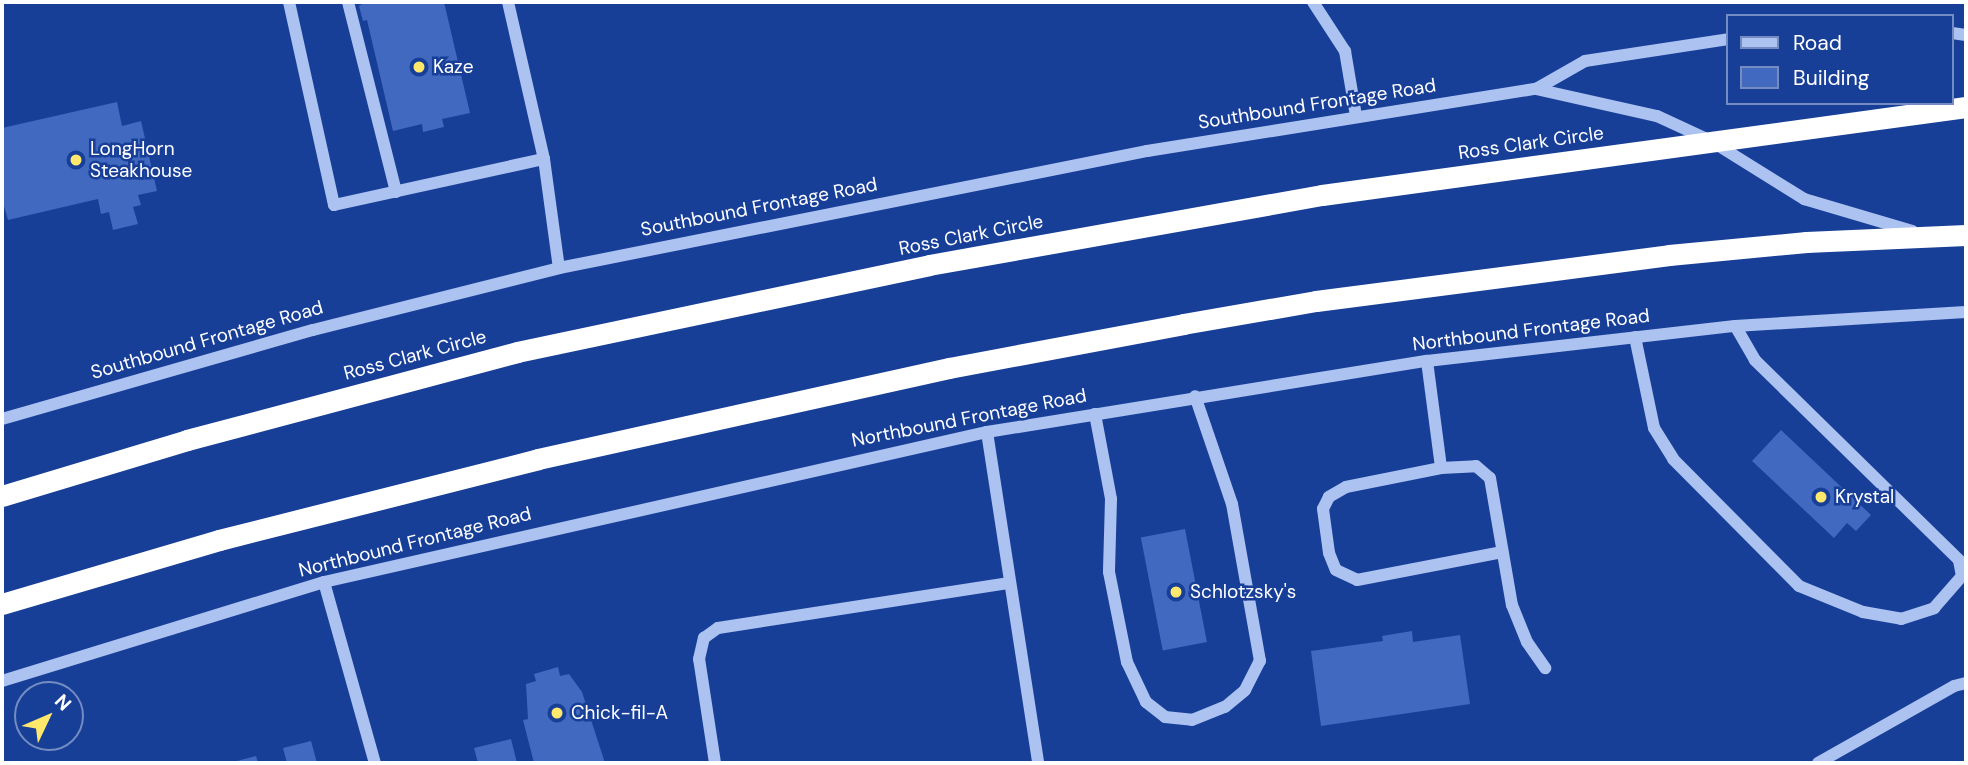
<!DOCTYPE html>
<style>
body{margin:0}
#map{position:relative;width:1968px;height:765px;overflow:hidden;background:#183f98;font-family:"DM Sans",sans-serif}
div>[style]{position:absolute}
.building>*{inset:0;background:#4169bf;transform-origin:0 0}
.minor>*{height:12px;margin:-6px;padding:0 6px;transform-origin:6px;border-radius:6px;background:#acc2f1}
.highway>*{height:21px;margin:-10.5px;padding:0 10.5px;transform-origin:10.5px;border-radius:10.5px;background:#fff}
.dots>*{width:19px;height:19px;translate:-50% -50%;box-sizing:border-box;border:4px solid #183f98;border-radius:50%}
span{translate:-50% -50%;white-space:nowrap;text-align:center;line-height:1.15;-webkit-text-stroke:5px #183f98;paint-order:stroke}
.poi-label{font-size:19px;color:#fff}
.left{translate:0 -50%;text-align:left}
.street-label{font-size:19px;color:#fff}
.frame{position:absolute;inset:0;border:4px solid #fff;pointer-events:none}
.legend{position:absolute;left:1726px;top:14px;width:228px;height:91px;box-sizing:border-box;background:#183f98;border:2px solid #748cc1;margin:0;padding:9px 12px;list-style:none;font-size:21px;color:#fff}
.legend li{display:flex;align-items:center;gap:14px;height:35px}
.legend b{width:35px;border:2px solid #748cc1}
.north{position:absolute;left:14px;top:681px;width:70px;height:70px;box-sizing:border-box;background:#183f98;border:2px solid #748cc1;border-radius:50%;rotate:46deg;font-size:19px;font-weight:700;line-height:28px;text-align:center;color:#fff}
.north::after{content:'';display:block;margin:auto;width:24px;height:32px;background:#ffe86c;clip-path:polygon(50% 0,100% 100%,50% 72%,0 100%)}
</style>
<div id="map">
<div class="building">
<i style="clip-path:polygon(365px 2px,444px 2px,470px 113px,442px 119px,444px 127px,423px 132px,422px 124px,393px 131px,367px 20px,363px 21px,359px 6px)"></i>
<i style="clip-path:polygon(117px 102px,122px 126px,141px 121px,157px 191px,138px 195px,141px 205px,133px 207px,138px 224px,113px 230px,109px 212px,101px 214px,98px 199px,8px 220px,2px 199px,2px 128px)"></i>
<i style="clip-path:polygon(1781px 430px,1871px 515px,1856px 531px,1847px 523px,1834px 538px,1752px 461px)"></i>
<i style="left:1185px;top:529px;width:115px;height:45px;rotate:79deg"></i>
<i style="clip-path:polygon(1412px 631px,1413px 642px,1460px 635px,1470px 704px,1321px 726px,1311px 651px,1383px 641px,1382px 636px)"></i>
<i style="clip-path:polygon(558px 667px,560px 676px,569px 674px,582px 692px,605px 763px,534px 763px,523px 720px,528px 719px,526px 684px,536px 681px,534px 674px)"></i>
<i style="clip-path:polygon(511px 739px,517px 763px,478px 763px,474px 748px)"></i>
<i style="clip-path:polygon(311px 741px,317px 763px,287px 763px,283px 748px)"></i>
<i style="clip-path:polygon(256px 756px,258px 763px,233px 763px,233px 762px)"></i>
</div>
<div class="minor">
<i style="left:289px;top:2px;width:208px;rotate:77.5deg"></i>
<i style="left:334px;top:205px;width:215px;rotate:-12.4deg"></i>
<i style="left:348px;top:2px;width:196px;rotate:75.8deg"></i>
<i style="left:508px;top:2px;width:161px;rotate:77.1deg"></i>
<i style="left:544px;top:159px;width:110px;rotate:82.2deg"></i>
<i style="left:1313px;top:2px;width:59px;rotate:56.9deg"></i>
<i style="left:1345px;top:51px;width:66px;rotate:80.4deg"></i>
<i style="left:1952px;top:33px;width:14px;rotate:8deg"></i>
<i style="left:1536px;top:89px;width:56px;rotate:-29.7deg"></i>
<i style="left:1585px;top:61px;width:145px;rotate:-8.7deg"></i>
<i style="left:1635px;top:337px;width:93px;rotate:78.2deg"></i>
<i style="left:1654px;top:428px;width:36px;rotate:58deg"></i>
<i style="left:1673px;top:459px;width:179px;rotate:45.2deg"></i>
<i style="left:1799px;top:586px;width:69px;rotate:22.1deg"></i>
<i style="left:1863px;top:612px;width:39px;rotate:10deg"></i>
<i style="left:1901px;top:619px;width:35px;rotate:-18deg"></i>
<i style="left:1934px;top:608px;width:43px;rotate:-48.8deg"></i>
<i style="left:1962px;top:576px;width:16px;rotate:-101deg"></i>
<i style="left:1959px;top:560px;width:286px;rotate:-135.6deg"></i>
<i style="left:1755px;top:360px;width:39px;rotate:-120deg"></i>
<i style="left:1427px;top:361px;width:108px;rotate:82.5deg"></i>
<i style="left:1441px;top:468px;width:97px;rotate:168.7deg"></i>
<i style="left:1346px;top:487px;width:20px;rotate:150deg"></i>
<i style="left:1329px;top:497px;width:13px;rotate:117deg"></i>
<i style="left:1323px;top:509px;width:44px;rotate:82.2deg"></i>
<i style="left:1329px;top:553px;width:18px;rotate:68deg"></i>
<i style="left:1336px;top:570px;width:23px;rotate:25deg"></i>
<i style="left:1357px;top:580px;width:148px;rotate:-10.9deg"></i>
<i style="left:1095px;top:414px;width:86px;rotate:79.3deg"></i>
<i style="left:1111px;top:499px;width:73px;rotate:91.6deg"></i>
<i style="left:1109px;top:572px;width:92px;rotate:78.7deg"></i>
<i style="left:1127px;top:662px;width:44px;rotate:64.6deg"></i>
<i style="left:1146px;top:702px;width:24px;rotate:38deg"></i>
<i style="left:1165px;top:717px;width:27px;rotate:6deg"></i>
<i style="left:1192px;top:720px;width:35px;rotate:-22deg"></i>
<i style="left:1225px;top:707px;width:26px;rotate:-40deg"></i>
<i style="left:1245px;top:690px;width:33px;rotate:-63deg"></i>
<i style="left:1260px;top:661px;width:159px;rotate:-100.1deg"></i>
<i style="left:1232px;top:504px;width:114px;rotate:-108.9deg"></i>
<i style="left:2px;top:419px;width:323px;rotate:-16deg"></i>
<i style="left:313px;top:330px;width:254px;rotate:-14.1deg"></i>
<i style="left:559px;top:268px;width:600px;rotate:-11.25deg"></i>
<i style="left:1147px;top:151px;width:394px;rotate:-9.1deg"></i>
<i style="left:1536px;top:89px;width:124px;rotate:12.6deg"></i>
<i style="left:1657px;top:116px;width:60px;rotate:24.8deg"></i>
<i style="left:1711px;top:141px;width:110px;rotate:31.9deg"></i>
<i style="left:1804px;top:199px;width:113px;rotate:16.5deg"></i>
<i style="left:987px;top:432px;width:335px;rotate:81.2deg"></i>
<i style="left:1441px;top:468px;width:35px;rotate:-3deg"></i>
<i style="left:1476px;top:466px;width:18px;rotate:41deg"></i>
<i style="left:1490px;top:478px;width:129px;rotate:80.2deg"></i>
<i style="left:1512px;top:605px;width:40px;rotate:68deg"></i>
<i style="left:1527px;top:642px;width:32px;rotate:55deg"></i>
<i style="left:324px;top:582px;width:188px;rotate:74.3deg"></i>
<i style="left:2px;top:681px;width:337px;rotate:-17.1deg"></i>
<i style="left:324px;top:582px;width:680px;rotate:-12.75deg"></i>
<i style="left:987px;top:432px;width:446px;rotate:-9.2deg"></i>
<i style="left:1427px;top:361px;width:310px;rotate:-6.5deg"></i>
<i style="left:1735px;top:326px;width:231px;rotate:-3.5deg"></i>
<i style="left:715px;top:763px;width:105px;rotate:-98.7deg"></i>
<i style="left:699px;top:659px;width:22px;rotate:-77deg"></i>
<i style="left:704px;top:638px;width:17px;rotate:-36deg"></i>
<i style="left:718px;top:628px;width:295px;rotate:-8.8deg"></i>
<i style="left:1818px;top:763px;width:156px;rotate:-29.5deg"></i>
<i style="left:1954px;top:686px;width:12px;rotate:-14deg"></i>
</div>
<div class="highway">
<i style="left:2px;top:496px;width:193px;rotate:-16.8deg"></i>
<i style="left:187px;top:440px;width:342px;rotate:-14.9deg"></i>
<i style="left:517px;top:352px;width:421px;rotate:-11.9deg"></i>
<i style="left:929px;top:265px;width:399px;rotate:-10.1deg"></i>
<i style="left:1322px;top:195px;width:650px;rotate:-7.78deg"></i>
<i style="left:2px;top:604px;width:226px;rotate:-16.4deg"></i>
<i style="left:219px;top:540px;width:329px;rotate:-14.2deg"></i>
<i style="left:538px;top:459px;width:421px;rotate:-12.5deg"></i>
<i style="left:949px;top:368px;width:238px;rotate:-10.6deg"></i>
<i style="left:1183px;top:324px;width:135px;rotate:-9.8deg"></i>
<i style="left:1316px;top:301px;width:356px;rotate:-7.4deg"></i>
<i style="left:1669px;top:255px;width:138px;rotate:-5.4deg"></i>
<i style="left:1806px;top:242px;width:160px;rotate:-2.5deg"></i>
</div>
<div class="dots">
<i style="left:419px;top:67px;background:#ffe86c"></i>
<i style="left:76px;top:160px;background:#ffe86c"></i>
<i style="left:1821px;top:497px;background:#ffe86c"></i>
<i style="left:1176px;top:592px;background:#ffe86c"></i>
<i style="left:557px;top:713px;background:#ffe86c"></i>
</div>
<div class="poi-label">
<span class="left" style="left:433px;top:67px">Kaze</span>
<span class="left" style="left:90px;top:160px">LongHorn<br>Steakhouse</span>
<span class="left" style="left:1835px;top:497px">Krystal</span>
<span class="left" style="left:1190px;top:592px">Schlotzsky's</span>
<span class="left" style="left:571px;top:713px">Chick-fil-A</span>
</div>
<div class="street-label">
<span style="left:1317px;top:104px;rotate:-9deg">Southbound Frontage Road</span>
<span style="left:1531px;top:143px;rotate:-8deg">Ross Clark Circle</span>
<span style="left:759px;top:207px;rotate:-11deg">Southbound Frontage Road</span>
<span style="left:971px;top:235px;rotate:-11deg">Ross Clark Circle</span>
<span style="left:1531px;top:330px;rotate:-7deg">Northbound Frontage Road</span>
<span style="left:207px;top:340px;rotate:-16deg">Southbound Frontage Road</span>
<span style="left:415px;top:355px;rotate:-15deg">Ross Clark Circle</span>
<span style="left:969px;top:418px;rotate:-11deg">Northbound Frontage Road</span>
<span style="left:415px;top:542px;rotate:-14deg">Northbound Frontage Road</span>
</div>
<div class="frame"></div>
<ul class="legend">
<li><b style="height:9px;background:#acc2f1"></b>Road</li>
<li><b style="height:19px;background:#4169bf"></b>Building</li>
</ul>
<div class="north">N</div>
</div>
